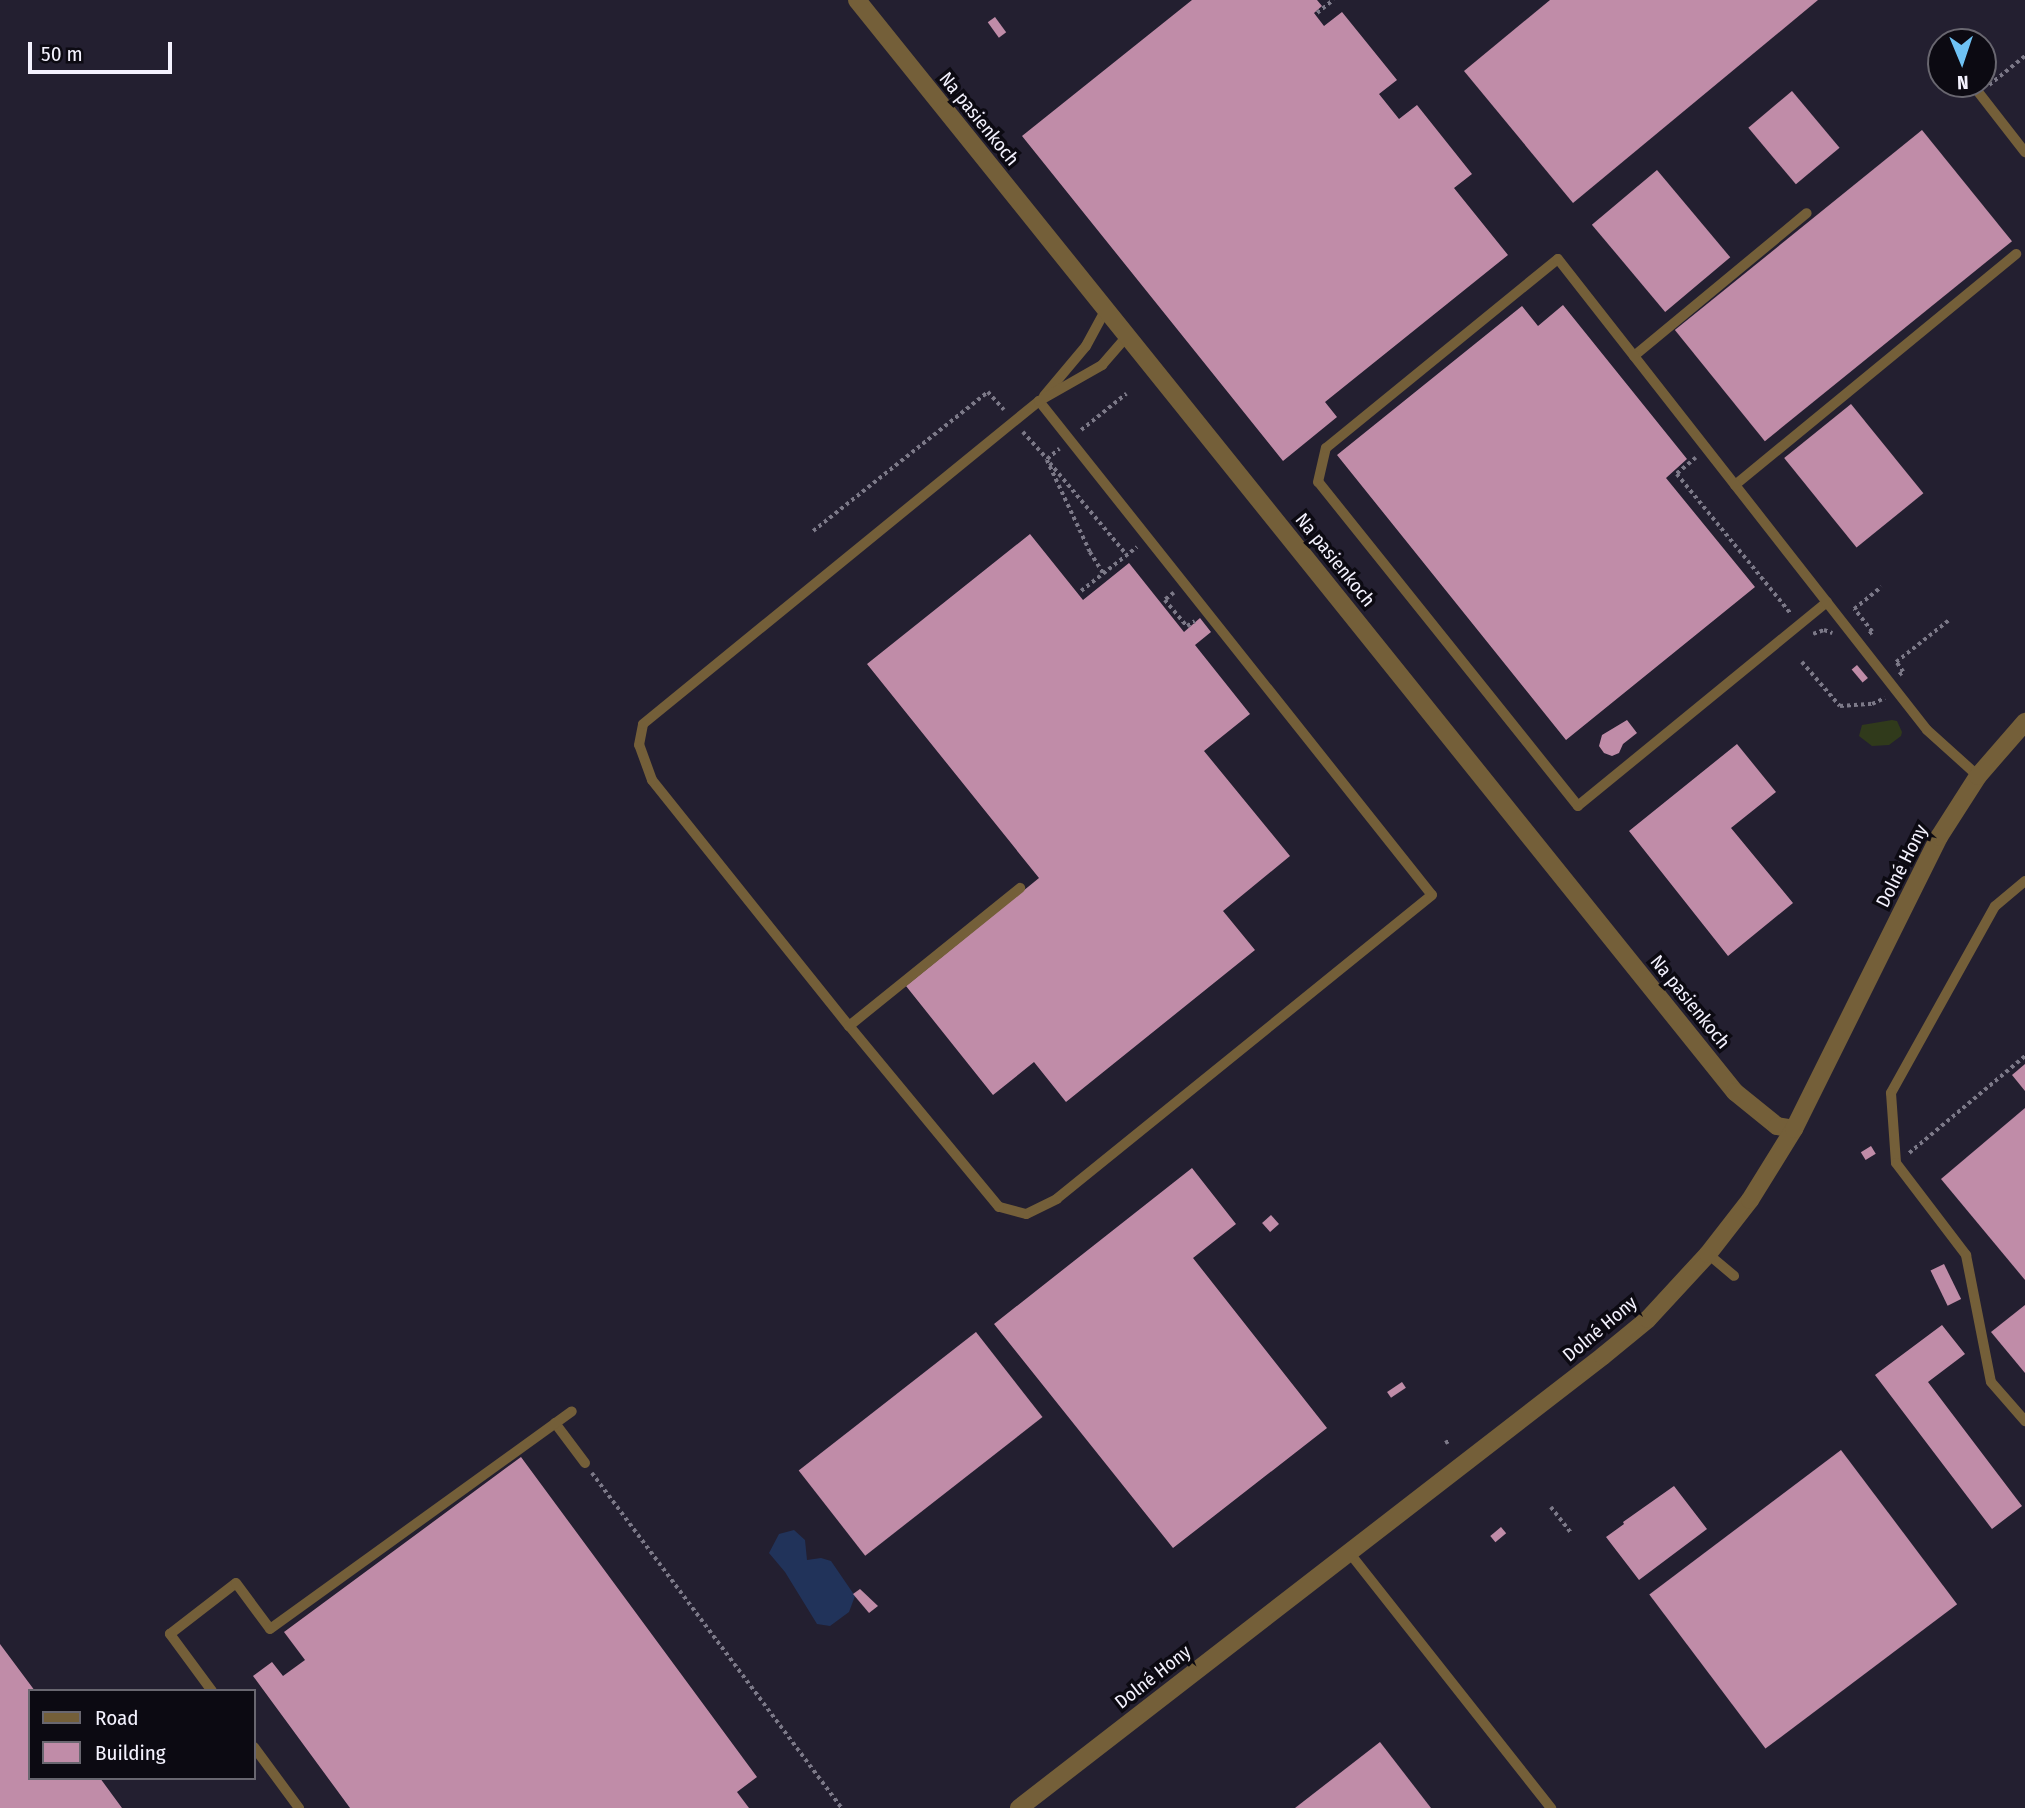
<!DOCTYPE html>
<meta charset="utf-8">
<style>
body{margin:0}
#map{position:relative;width:2025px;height:1808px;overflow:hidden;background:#231f30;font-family:"Fira Sans Condensed",sans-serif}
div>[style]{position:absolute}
.green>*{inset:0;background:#303a1b}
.water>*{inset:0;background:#21335a}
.building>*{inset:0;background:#c08ca8;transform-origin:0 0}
.path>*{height:3.5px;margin-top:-1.75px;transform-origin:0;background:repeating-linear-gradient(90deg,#7c7988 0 3.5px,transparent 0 7px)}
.lane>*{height:10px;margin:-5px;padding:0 5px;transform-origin:5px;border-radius:5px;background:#745f39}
.street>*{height:18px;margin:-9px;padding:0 9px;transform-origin:9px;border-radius:9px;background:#745f39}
span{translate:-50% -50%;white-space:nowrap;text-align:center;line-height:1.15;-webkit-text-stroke:7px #0c0a12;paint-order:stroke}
.street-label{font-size:19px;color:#f4f2fe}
.legend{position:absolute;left:28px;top:1689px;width:228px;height:91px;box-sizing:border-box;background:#0c0a12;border:2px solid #696770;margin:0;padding:9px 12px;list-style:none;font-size:21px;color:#f4f2fe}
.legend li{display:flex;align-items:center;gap:14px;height:35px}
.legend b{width:35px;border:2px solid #696770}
.north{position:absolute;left:1927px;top:28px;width:70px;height:70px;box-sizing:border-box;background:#0c0a12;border:2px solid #696770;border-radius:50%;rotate:178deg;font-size:19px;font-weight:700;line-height:28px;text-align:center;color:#f4f2fe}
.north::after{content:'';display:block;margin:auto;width:24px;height:32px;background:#6fc2f4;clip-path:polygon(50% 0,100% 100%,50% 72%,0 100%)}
.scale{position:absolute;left:28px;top:42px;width:144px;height:32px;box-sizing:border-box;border:4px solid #f4f2fe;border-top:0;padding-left:9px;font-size:21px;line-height:24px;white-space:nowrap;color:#f4f2fe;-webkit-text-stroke:5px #0c0a12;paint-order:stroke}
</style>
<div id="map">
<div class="green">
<i style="clip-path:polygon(1892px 720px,1897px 721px,1902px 732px,1901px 736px,1889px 745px,1872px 746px,1859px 736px,1862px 725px)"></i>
</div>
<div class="water">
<i style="clip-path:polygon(794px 1530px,805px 1540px,807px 1560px,821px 1558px,831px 1561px,855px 1596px,849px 1612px,830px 1626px,817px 1624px,785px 1572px,769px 1553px,779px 1534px)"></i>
</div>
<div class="building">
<i style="clip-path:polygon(1192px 0,1317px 0,1322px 6px,1314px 13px,1324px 26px,1342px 12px,1397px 80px,1379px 94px,1399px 119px,1417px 105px,1472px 174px,1454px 188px,1508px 255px,1325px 402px,1337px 417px,1283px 461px,1022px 136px)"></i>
<i style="clip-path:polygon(1550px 0,1818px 0,1573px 203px,1464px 71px)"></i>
<i style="left:995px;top:17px;width:19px;height:9px;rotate:54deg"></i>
<i style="left:1792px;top:91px;width:74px;height:57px;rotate:50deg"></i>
<i style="left:1922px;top:130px;width:143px;height:318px;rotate:51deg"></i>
<i style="left:1657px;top:170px;width:114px;height:85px;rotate:50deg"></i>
<i style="clip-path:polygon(1563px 305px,1687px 459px,1666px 478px,1755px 587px,1566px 740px,1337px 455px,1522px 306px,1538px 326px)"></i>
<i style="left:1851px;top:404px;width:115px;height:86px;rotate:51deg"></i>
<i style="clip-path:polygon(1030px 534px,1083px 600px,1129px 563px,1184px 632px,1200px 618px,1211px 632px,1195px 645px,1250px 714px,1204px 751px,1290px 856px,1223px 911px,1255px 950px,1066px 1102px,1034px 1062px,993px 1095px,906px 986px,1039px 878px,867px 664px)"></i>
<i style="left:1857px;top:665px;width:17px;height:7px;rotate:50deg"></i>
<i style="clip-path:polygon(1627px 720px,1637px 733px,1623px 744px,1619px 753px,1612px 756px,1604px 753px,1599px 746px,1602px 735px)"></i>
<i style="clip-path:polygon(1737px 744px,1776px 792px,1731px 828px,1793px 903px,1728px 956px,1629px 831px)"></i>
<i style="clip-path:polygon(2025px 1064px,2025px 1091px,2012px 1075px)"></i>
<i style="clip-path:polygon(2025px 1108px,2025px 1280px,1941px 1179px)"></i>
<i style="left:1871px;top:1146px;width:9px;height:12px;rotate:58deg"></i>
<i style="clip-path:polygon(1192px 1168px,1236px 1224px,1193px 1258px,1327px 1428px,1173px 1548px,994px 1324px)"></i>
<i style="left:1271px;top:1215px;width:12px;height:12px;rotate:48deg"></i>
<i style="left:1944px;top:1264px;width:39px;height:15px;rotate:64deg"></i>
<i style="clip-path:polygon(2025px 1305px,2025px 1373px,1991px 1332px)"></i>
<i style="clip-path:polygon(1942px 1325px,1965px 1354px,1928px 1382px,2022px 1506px,1992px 1529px,1875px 1375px)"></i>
<i style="left:976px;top:1332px;width:108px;height:225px;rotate:52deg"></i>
<i style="left:1402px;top:1382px;width:7px;height:18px;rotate:56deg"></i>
<i style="left:1841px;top:1450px;width:193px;height:240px;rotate:53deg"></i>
<i style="clip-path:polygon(521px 1457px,757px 1777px,737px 1792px,749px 1808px,350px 1808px,253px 1676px,272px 1662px,283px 1676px,305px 1660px,284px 1632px)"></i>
<i style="clip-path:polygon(1674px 1486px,1707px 1529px,1639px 1580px,1606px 1537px,1624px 1524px,1623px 1522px)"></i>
<i style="left:1501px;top:1527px;width:8px;height:14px;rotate:50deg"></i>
<i style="clip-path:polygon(860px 1589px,878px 1606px,869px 1613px,853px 1594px)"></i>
<i style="clip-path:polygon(0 1644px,35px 1691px,30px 1691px,30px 1778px,100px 1778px,122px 1808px,0 1808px)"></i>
<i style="clip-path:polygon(1380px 1742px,1431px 1808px,1295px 1808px)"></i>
</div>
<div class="path">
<i style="left:1317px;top:13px;width:21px;rotate:-39deg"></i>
<i style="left:1989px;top:85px;width:46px;rotate:-38.9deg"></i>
<i style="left:1081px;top:430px;width:58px;rotate:-38.7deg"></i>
<i style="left:1023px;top:432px;width:36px;rotate:48deg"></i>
<i style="left:1047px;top:459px;width:16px;rotate:-40deg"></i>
<i style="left:1696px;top:458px;width:25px;rotate:140deg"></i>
<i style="left:1677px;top:474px;width:181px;rotate:50.8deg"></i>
<i style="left:1047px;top:460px;width:102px;rotate:64.9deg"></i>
<i style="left:1090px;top:552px;width:26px;rotate:58deg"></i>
<i style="left:1050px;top:463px;width:120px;rotate:50.1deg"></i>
<i style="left:813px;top:531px;width:223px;rotate:-38.5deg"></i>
<i style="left:988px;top:392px;width:24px;rotate:48deg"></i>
<i style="left:1081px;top:591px;width:71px;rotate:-38.2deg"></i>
<i style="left:1174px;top:593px;width:11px;rotate:142deg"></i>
<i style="left:1165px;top:600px;width:34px;rotate:50deg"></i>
<i style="left:1187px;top:626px;width:9px;rotate:-32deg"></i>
<i style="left:1813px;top:634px;width:12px;rotate:-20deg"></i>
<i style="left:1824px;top:630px;width:9px;rotate:21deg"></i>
<i style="left:1869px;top:634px;width:4px;rotate:-34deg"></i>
<i style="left:1872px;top:632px;width:29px;rotate:-128deg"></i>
<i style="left:1854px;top:609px;width:35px;rotate:-39deg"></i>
<i style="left:1802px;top:662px;width:58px;rotate:49.2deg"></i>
<i style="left:1840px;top:706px;width:32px;rotate:-4deg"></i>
<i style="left:1872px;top:704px;width:14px;rotate:-25deg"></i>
<i style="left:1899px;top:675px;width:5px;rotate:-37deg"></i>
<i style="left:1903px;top:672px;width:12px;rotate:-125deg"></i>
<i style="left:1896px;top:662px;width:68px;rotate:-38.4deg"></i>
<i style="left:1909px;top:1153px;width:151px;rotate:-39.9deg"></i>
<i style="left:1445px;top:1443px;width:4px;rotate:-27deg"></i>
<i style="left:592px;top:1473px;width:418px;rotate:53.3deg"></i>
<i style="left:1551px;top:1507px;width:34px;rotate:52deg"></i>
</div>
<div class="lane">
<i style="left:1979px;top:93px;width:75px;rotate:52.1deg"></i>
<i style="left:1634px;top:356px;width:224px;rotate:-39.6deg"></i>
<i style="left:1044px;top:396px;width:65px;rotate:-50deg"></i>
<i style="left:1086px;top:346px;width:42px;rotate:-61.6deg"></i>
<i style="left:1039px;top:401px;width:631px;rotate:51.5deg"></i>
<i style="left:1432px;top:895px;width:483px;rotate:141deg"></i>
<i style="left:1057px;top:1199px;width:34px;rotate:154deg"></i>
<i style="left:1026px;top:1214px;width:28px;rotate:-165deg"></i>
<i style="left:999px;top:1207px;width:235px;rotate:-129.6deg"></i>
<i style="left:849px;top:1026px;width:315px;rotate:-128.7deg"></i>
<i style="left:652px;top:780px;width:37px;rotate:-110deg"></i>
<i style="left:639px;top:745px;width:21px;rotate:-79deg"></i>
<i style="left:643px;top:724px;width:511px;rotate:-39.2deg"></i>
<i style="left:1039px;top:401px;width:73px;rotate:-29.7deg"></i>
<i style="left:1102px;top:365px;width:38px;rotate:-49deg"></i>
<i style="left:1735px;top:485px;width:364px;rotate:-39.4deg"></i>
<i style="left:1827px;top:602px;width:322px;rotate:140.7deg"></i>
<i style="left:1578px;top:806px;width:415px;rotate:-128.7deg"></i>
<i style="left:1318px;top:482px;width:35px;rotate:-77deg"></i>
<i style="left:1326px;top:448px;width:299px;rotate:-39.2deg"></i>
<i style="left:1558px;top:259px;width:598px;rotate:51.92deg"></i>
<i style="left:1927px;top:730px;width:69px;rotate:42deg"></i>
<i style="left:2025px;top:881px;width:39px;rotate:140deg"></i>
<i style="left:1995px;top:906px;width:214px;rotate:119.1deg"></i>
<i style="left:1891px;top:1093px;width:70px;rotate:85.9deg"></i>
<i style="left:1896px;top:1163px;width:116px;rotate:52.7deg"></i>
<i style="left:1966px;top:1255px;width:129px;rotate:78.9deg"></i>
<i style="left:1991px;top:1382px;width:52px;rotate:48.9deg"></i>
<i style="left:849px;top:1026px;width:220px;rotate:-38.9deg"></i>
<i style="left:1708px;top:1254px;width:34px;rotate:40deg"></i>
<i style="left:555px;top:1423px;width:50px;rotate:53.1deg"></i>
<i style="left:1348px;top:1551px;width:328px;rotate:51.7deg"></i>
<i style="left:212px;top:1691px;width:71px;rotate:-126.4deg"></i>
<i style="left:170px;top:1634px;width:83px;rotate:-37.7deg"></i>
<i style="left:236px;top:1583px;width:57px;rotate:53.5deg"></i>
<i style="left:270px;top:1629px;width:372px;rotate:-35.8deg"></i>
<i style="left:254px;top:1747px;width:76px;rotate:53.6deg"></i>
</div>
<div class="street">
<i style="left:857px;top:0;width:1401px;rotate:51.2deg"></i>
<i style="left:1735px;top:1092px;width:54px;rotate:39deg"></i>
<i style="left:1777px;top:1126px;width:17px;rotate:10deg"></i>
<i style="left:1019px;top:1808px;width:738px;rotate:-37.74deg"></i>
<i style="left:1603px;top:1356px;width:58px;rotate:-39.4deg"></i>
<i style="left:1648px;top:1319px;width:88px;rotate:-47.3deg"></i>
<i style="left:1708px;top:1254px;width:68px;rotate:-52.1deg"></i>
<i style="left:1750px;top:1200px;width:84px;rotate:-58.2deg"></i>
<i style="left:1794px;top:1129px;width:326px;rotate:-63.6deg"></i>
<i style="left:1939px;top:837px;width:72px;rotate:-57.4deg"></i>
<i style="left:1978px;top:776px;width:72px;rotate:-49deg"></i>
</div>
<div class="street-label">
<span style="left:979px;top:119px;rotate:51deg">Na pasienkoch</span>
<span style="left:1335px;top:560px;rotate:51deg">Na pasienkoch</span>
<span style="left:1902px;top:866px;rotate:-63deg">Dolné Hony</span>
<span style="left:1690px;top:1002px;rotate:51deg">Na pasienkoch</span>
<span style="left:1600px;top:1329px;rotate:-40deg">Dolné Hony</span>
<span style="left:1153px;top:1677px;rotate:-38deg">Dolné Hony</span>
</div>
<ul class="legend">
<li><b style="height:9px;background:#745f39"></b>Road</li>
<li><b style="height:19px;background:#c08ca8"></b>Building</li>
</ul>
<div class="north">N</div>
<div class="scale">50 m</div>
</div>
